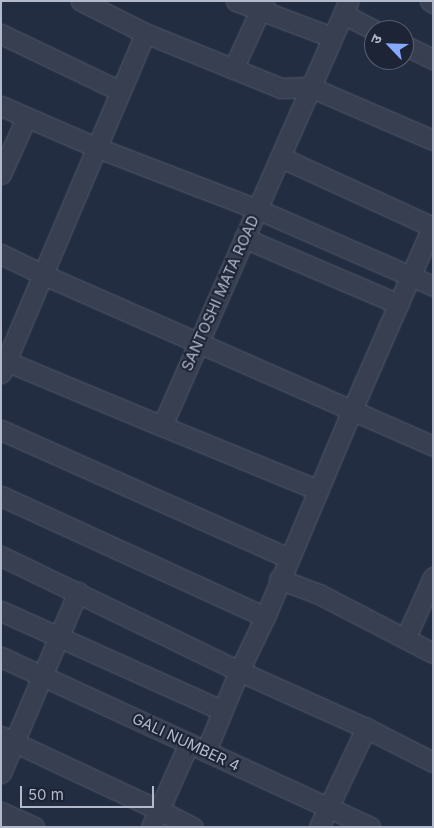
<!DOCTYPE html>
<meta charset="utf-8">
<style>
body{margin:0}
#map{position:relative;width:434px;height:828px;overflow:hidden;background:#222d41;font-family:Inter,"Noto Sans Devanagari",sans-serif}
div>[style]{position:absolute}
.roads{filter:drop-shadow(0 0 1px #525a6b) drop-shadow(0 0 1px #525a6b)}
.minor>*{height:19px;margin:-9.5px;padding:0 9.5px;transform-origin:9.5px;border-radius:9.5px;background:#373f51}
span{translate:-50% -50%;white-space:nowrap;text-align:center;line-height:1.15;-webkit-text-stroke:4px #1c2436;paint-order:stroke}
.street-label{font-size:15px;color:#b3bacb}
.frame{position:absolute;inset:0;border:2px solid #b3bacb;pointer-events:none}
.north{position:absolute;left:364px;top:20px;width:50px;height:50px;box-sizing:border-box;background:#1c2436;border:1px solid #586072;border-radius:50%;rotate:294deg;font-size:14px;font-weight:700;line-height:20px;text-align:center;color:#b3bacb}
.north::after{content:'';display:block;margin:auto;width:18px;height:22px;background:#85a9ff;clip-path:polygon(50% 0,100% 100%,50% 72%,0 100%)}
.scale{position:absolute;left:20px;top:786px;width:134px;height:22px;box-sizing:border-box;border:2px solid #b3bacb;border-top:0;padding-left:6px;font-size:15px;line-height:18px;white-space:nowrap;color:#b3bacb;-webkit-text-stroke:4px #1c2436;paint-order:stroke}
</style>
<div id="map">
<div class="roads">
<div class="minor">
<i style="left:236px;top:1px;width:103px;rotate:20.6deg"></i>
<i style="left:430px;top:1px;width:4px;rotate:34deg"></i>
<i style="left:343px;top:14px;width:36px;rotate:27deg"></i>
<i style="left:145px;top:33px;width:147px;rotate:22deg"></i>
<i style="left:281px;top:88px;width:29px;rotate:-2deg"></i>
<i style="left:310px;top:87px;width:134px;rotate:23.3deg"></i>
<i style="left:1px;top:34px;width:132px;rotate:25.6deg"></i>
<i style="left:404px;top:45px;width:32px;rotate:26deg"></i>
<i style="left:233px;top:69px;width:74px;rotate:-65.2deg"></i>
<i style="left:1px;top:106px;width:106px;rotate:23.4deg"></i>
<i style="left:98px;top:148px;width:170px;rotate:21deg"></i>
<i style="left:257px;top:209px;width:192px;rotate:23.6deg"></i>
<i style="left:280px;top:157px;width:168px;rotate:24.6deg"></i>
<i style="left:1px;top:174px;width:61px;rotate:-65.9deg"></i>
<i style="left:244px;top:238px;width:168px;rotate:23.1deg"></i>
<i style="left:1px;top:254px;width:48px;rotate:26deg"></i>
<i style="left:44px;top:275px;width:425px;rotate:23.7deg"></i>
<i style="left:1px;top:359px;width:174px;rotate:22.6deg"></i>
<i style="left:162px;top:426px;width:464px;rotate:-66.3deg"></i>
<i style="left:1px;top:373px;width:369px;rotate:-67deg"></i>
<i style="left:145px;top:33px;width:72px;rotate:-153.4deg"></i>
<i style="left:162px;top:426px;width:169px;rotate:22.3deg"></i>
<i style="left:1px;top:430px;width:315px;rotate:24deg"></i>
<i style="left:1px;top:496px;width:290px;rotate:24.6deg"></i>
<i style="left:1px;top:556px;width:264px;rotate:25.8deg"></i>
<i style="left:239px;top:671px;width:139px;rotate:24.2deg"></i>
<i style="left:366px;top:728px;width:75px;rotate:26.9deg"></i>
<i style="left:279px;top:579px;width:43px;rotate:20.6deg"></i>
<i style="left:319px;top:594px;width:128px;rotate:27.4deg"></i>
<i style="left:1px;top:611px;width:243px;rotate:24.2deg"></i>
<i style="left:406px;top:637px;width:66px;rotate:-65.8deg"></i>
<i style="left:1px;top:657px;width:406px;rotate:24.7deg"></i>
<i style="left:1px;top:736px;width:174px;rotate:25.1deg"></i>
<i style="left:159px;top:810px;width:73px;rotate:-65.9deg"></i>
<i style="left:206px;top:751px;width:87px;rotate:-67.6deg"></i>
<i style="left:239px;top:671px;width:60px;rotate:-64.3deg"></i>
<i style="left:265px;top:617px;width:225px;rotate:-67.2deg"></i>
<i style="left:352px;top:410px;width:202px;rotate:-66.4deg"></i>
<i style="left:1px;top:773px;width:197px;rotate:-67deg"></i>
<i style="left:1px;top:812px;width:36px;rotate:24deg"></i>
<i style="left:151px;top:827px;width:19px;rotate:-65deg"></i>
<i style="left:159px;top:810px;width:38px;rotate:27deg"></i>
<i style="left:319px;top:827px;width:110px;rotate:-64.6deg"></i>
</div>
</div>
<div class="street-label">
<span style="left:220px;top:293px;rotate:-66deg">SANTOSHI MATA ROAD</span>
<span style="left:186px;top:742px;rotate:25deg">GALI NUMBER 4</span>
</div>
<div class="frame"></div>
<div class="north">उ</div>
<div class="scale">50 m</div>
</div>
